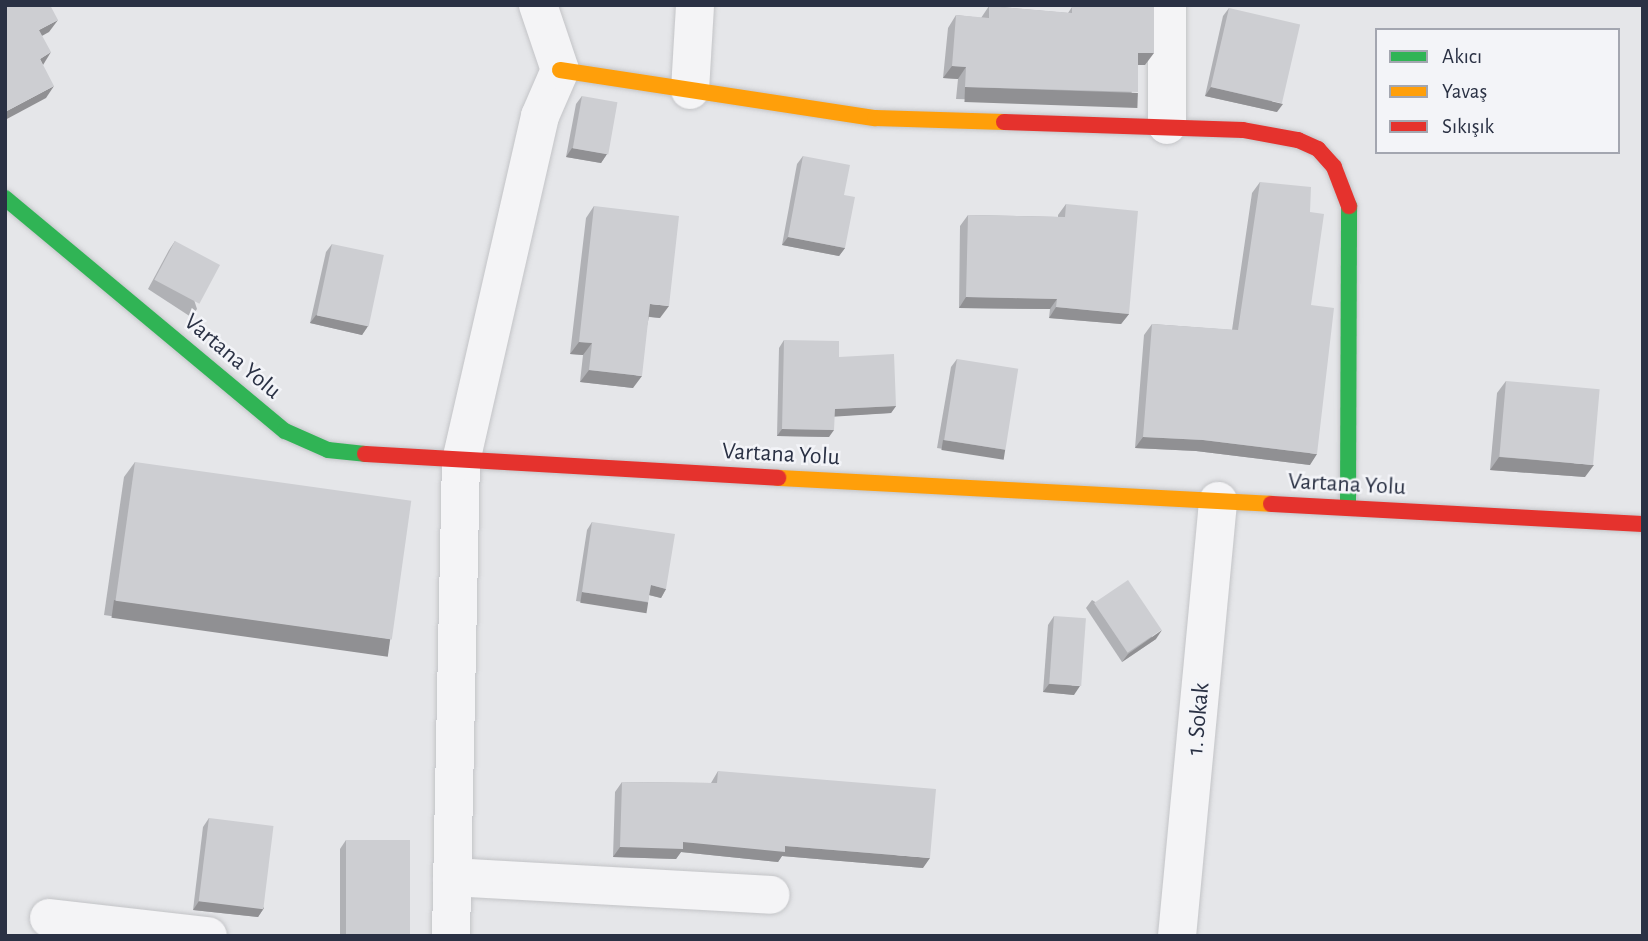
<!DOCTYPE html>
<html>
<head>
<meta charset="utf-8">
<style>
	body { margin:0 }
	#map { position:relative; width:1648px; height:941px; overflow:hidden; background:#e5e6e9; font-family:"Alegreya Sans",sans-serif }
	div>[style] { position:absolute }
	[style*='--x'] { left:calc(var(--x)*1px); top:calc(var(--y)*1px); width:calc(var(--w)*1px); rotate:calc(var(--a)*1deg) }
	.roads { filter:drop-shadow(0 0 2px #c3c4c7) drop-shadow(0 0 2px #c3c4c7) }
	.street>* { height:38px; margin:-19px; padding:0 19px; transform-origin:19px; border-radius:19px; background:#f4f4f6 }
	.fast>* { height:16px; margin:-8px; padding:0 8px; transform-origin:8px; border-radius:8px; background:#30b455 }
	.slow>* { height:16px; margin:-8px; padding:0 8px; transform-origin:8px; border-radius:8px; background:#ff9f0a }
	.jam>* { height:16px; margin:-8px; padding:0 8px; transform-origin:8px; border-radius:8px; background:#e5322d }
	.wall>* { inset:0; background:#b0b1b5 }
	.shaded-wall>* { inset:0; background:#909093; transform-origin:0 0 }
	.building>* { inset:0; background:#cdced2; transform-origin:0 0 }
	span { translate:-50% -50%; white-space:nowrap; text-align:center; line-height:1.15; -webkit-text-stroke:5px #f3f4f8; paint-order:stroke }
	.street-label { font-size:24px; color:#2a3144 }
	.frame { position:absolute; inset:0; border:7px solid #2a3144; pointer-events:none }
	.legend { position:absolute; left:1375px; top:28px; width:245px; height:126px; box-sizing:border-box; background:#f3f4f8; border:2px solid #a3a6b0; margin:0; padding:9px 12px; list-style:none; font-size:21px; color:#2a3144 }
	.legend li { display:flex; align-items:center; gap:14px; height:35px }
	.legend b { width:35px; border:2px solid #a3a6b0 }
</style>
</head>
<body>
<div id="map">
	<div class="roads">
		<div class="street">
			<i style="--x:1167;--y:5;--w:120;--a:90"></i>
			<i style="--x:690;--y:90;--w:85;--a:-86.6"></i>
			<i style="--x:452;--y:877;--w:319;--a:3.2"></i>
			<i style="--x:49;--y:918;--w:160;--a:6.5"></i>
			<i style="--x:451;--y:936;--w:475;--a:-88.8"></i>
			<i style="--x:461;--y:461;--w:354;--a:-77.1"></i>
			<i style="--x:540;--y:116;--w:50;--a:-66.5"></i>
			<i style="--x:560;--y:70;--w:69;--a:-108.7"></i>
			<i style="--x:1177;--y:936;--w:437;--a:-84.6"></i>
		</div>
		<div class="fast">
			<i style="--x:5;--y:198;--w:364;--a:39.8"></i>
			<i style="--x:285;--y:431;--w:47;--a:23.8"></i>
			<i style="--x:328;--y:450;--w:37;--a:6"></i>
			<i style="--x:1348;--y:508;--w:302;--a:-89.8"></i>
		</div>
		<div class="slow">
			<i style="--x:560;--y:70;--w:319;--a:8.7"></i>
			<i style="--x:875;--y:118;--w:129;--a:1.8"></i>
			<i style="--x:778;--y:478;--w:494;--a:3"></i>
		</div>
		<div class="jam">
			<i style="--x:1004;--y:122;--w:239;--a:1.9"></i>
			<i style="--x:1243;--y:130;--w:56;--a:10.3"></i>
			<i style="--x:1298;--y:140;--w:22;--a:24"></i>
			<i style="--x:1318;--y:149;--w:24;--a:48"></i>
			<i style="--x:1334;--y:167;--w:42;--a:69"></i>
			<i style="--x:365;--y:454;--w:414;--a:3.3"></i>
			<i style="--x:1271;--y:504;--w:373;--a:3.1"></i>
		</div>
	</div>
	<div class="wall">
		<i style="clip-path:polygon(989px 6px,1068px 13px,1072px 7px,1145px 65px,1138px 65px,1129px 104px,956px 99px,958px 79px,943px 78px,948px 28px,956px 15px,981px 18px)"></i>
		<i style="clip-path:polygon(1229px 8px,1277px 112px,1205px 96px,1223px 16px)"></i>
		<i style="clip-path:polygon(582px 96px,607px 154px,601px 163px,566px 157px,576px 104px)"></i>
		<i style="clip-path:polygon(803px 156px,844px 195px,845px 248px,839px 256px,782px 245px,797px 164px)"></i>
		<i style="clip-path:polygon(1260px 182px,1310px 212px,1311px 305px,1310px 465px,1196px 451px,1135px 448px,1144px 335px,1152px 324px,1232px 330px,1252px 193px)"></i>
		<i style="clip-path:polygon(1066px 204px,1129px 314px,1121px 324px,1049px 318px,1050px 309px,959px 308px,960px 226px,968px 215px,1058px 217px,1058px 215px)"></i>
		<i style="clip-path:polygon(594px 206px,660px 318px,649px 317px,633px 388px,580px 382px,583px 355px,570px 354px,586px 218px)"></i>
		<i style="clip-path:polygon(175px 241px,197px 309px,191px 317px,148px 289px,169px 250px)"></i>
		<i style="clip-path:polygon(332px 244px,368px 326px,362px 335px,310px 323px,326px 252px)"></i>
		<i style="clip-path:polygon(784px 340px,839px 357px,896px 406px,891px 413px,834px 416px,829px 437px,777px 436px,779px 348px)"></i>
		<i style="clip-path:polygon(957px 359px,1005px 450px,999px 458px,937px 448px,951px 367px)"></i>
		<i style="clip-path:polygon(1506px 381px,1585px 477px,1490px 470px,1497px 393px)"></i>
		<i style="clip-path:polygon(135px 462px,380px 655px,104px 615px,124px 477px)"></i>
		<i style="clip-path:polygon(592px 522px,666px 589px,661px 598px,649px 595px,648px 602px,642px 611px,576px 601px,587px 530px)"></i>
		<i style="clip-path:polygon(1092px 600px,1156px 639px,1122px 662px,1086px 608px)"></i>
		<i style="clip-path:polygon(1054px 616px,1074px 695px,1043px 692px,1048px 625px)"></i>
		<i style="clip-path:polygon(718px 771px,923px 868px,782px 856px,778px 862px,681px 852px,676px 859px,613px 857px,615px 792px,622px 782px,711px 783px)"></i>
		<i style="clip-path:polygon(209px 818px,264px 908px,258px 917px,193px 910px,203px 827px)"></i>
		<i style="clip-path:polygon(346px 840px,409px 936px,340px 936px,340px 849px)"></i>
	</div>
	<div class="shaded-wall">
		<i style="clip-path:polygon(58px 20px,49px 32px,31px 42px,39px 30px)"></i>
		<i style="clip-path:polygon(51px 52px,43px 65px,40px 59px)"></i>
		<i style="clip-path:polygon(1138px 53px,1154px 53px,1145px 65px,1130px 65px)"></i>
		<i style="clip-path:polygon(952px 66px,966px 67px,958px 79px,943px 78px)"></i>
		<i style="clip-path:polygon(54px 86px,46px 98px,5px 120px,5px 112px)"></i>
		<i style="left:965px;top:87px;width:173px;height:15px;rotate:2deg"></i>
		<i style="clip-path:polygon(1211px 87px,1283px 104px,1277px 112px,1205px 96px)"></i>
		<i style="clip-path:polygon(572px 148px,607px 154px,601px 163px,566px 157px)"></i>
		<i style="clip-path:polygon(788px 237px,845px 248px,839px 256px,782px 245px)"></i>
		<i style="clip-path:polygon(966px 297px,1057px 299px,1050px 309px,959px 308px)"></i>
		<i style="clip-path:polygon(650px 304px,669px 306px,660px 318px,642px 316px)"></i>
		<i style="clip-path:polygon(1056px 307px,1129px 314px,1121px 324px,1049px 318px)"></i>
		<i style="clip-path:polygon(316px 315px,368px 326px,362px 335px,310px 323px)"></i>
		<i style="clip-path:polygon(579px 342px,592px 343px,583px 355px,570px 354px)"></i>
		<i style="clip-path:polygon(589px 370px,642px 376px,633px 388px,580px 382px)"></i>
		<i style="clip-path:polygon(896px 406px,891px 413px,829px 417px,835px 409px)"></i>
		<i style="clip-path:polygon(782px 429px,834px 430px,829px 437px,777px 436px)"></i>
		<i style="clip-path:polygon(1143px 437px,1203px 440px,1317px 454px,1310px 465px,1196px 451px,1135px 448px)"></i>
		<i style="left:943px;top:440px;width:63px;height:10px;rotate:9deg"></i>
		<i style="clip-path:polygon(1499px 457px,1594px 465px,1585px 477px,1490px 470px)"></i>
		<i style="clip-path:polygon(651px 585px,666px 589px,661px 598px,645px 594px)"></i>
		<i style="left:582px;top:592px;width:67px;height:11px;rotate:9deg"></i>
		<i style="left:114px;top:600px;width:279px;height:18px;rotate:8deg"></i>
		<i style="clip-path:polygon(1162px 630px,1156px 639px,1122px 662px,1128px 654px)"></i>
		<i style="clip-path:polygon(1049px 684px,1080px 686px,1074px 695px,1043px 692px)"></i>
		<i style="clip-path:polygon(683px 842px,785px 846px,930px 858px,923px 868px,782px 856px,778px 862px,681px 852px,676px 859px,613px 857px,620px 847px)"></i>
		<i style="clip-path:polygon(199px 901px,264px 908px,258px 917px,193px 910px)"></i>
		<i style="left:346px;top:934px;width:64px;height:2px"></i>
	</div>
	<div class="building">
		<i style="clip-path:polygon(7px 5px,50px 5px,58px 20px,39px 30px,51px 52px,40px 59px,54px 86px,5px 112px,5px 6px)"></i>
		<i style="clip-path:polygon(989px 6px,1072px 13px,1072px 7px,1154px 7px,1154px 53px,1138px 53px,1138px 92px,965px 87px,966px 67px,952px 66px,956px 15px,989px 18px)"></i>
		<i style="left:1229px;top:8px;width:73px;height:81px;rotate:13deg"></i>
		<i style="left:582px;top:96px;width:36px;height:53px;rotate:10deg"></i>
		<i style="clip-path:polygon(803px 156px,850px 165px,844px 195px,855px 197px,845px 248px,788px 237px)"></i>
		<i style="clip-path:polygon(1260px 182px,1311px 187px,1310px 212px,1324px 214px,1311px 305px,1334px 308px,1317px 454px,1203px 440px,1143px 437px,1152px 324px,1238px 330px)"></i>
		<i style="clip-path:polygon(1066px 204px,1138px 211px,1129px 314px,1056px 307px,1057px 299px,966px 297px,968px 215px,1065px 217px)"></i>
		<i style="clip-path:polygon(594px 206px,679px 216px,669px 306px,650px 304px,642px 376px,589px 370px,592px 343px,579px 342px)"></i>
		<i style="left:175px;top:241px;width:51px;height:44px;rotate:28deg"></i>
		<i style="left:332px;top:244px;width:53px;height:73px;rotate:12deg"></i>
		<i style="clip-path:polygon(784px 340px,839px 341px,839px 357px,894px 354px,896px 406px,835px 409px,834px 430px,782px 429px)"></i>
		<i style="left:957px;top:359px;width:62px;height:82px;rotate:9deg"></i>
		<i style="left:1506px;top:381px;width:94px;height:76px;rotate:5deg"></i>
		<i style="left:135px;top:462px;width:279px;height:140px;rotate:8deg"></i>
		<i style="clip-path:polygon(592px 522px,675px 534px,666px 589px,651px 585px,648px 602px,582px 592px)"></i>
		<i style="left:1128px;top:580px;width:60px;height:41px;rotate:56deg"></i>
		<i style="left:1054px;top:616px;width:32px;height:68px;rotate:4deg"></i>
		<i style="clip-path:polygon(718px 771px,936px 789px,930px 858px,785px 846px,785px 852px,683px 842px,683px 849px,620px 847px,622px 782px,717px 783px)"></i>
		<i style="left:209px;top:818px;width:65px;height:84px;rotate:7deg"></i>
		<i style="left:346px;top:840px;width:64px;height:94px"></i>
	</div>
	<div class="street-label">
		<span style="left:232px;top:357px;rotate:40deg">Vartana Yolu</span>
		<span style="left:781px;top:455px;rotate:3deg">Vartana Yolu</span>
		<span style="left:1347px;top:485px;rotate:3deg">Vartana Yolu</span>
		<span style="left:1199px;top:719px;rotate:-85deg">1. Sokak</span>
	</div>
	<div class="frame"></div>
	<ul class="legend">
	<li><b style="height:9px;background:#30b455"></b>Akıcı</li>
	<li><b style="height:9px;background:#ff9f0a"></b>Yavaş</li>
	<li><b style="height:9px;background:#e5322d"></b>Sıkışık</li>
	</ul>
</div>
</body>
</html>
